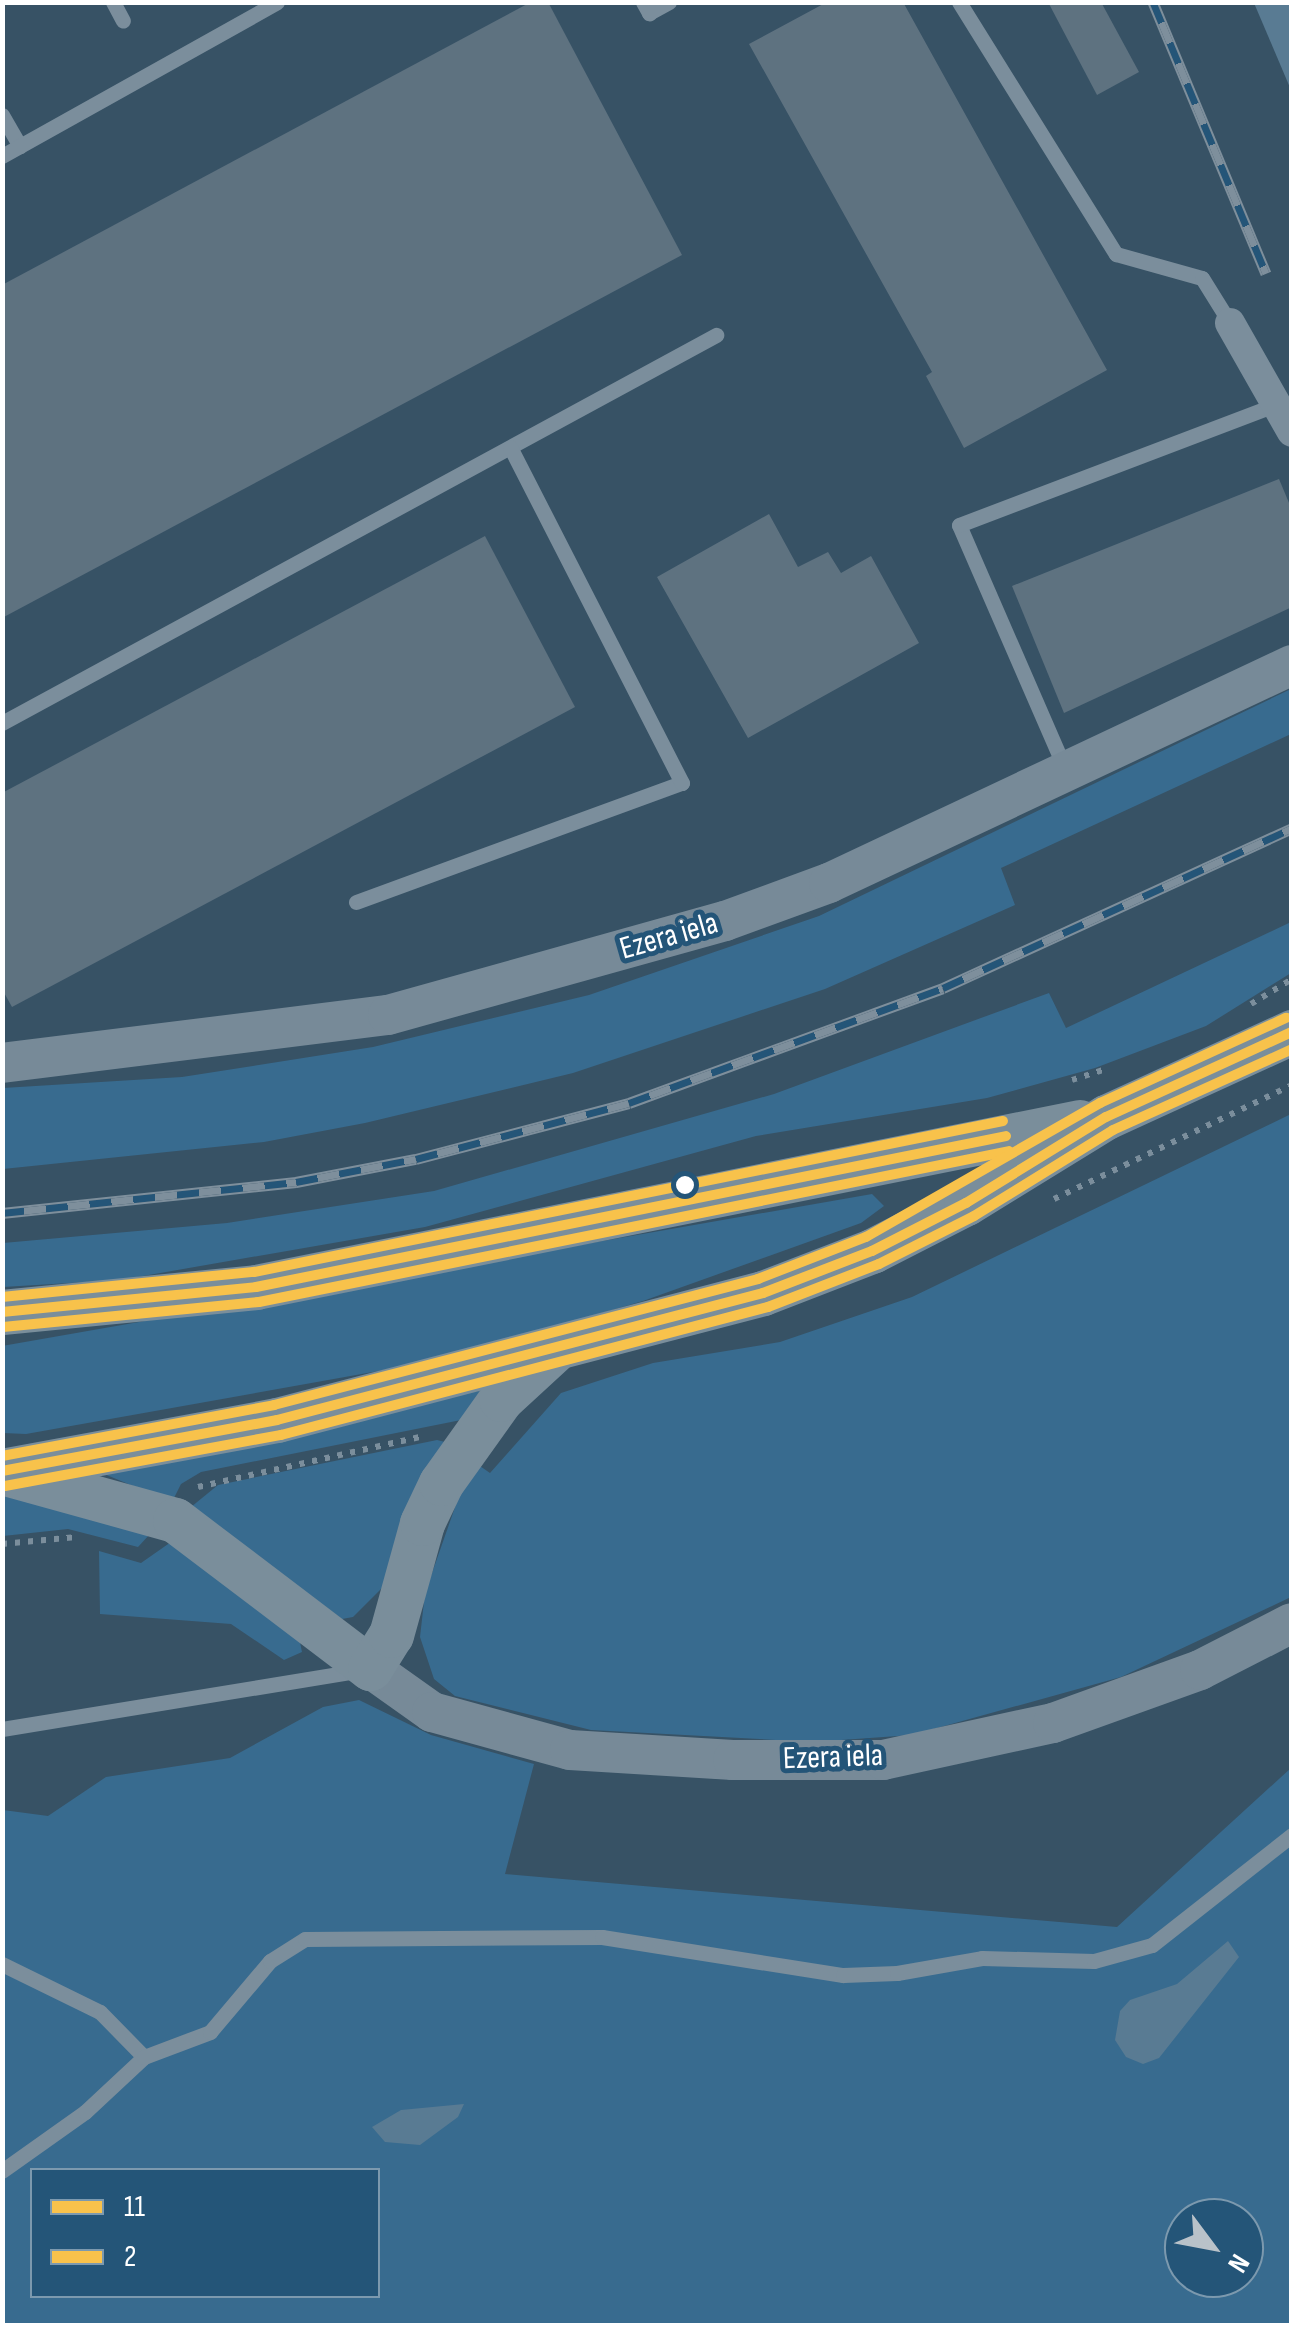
<!DOCTYPE html>
<html>
<head>
<meta charset="utf-8">
<style>
	body { margin:0 }
	#map { position:relative; width:1294px; height:2328px; overflow:hidden; background:#375265; font-family:"Sofia Sans Condensed",sans-serif }
	div>[style] { position:absolute }
	[style*='--x'] { left:calc(var(--x)*1px); top:calc(var(--y)*1px); width:calc(var(--w)*1px); rotate:calc(var(--a)*1deg) }
	.green>* { inset:0; background:#386b8f }
	.water>* { inset:0; background:#597b93 }
	.building>* { inset:0; background:#5e7280 }
	.path>* { height:6px; margin-top:-3px; transform-origin:0; background:repeating-linear-gradient(90deg,#7b8e9c 0 5px,transparent 0 13px) }
	.lane>* { height:15px; margin:-7.5px; padding:0 7.5px; transform-origin:7.5px; border-radius:7.5px; background:#7b8e9c }
	.street>* { height:30px; margin:-15px; padding:0 15px; transform-origin:15px; border-radius:15px; background:#7b8e9c }
	.secondary>* { height:40px; margin:-20px; padding:0 20px; transform-origin:20px; border-radius:20px; background:#778a98 }
	.primary>* { height:45px; margin:-22.5px; padding:0 22.5px; transform-origin:22.5px; border-radius:22.5px; background:#7a8e9b }
	.rail>* { height:11px; margin-top:-5.5px; transform-origin:0; background:repeating-linear-gradient(90deg,#245578 0 22px,#7e8f9c 0 44px); box-sizing:border-box; border-block:2px solid #7e8f9c }
	.bus-1>* { height:10px; margin:-5px; padding:0 5px; transform-origin:5px; border-radius:5px; background:#f8c24b }
	.bus-2>* { height:10px; margin:-5px; padding:0 5px; transform-origin:5px; border-radius:5px; background:#f8c24b }
	.bus-3>* { height:10px; margin:-5px; padding:0 5px; transform-origin:5px; border-radius:5px; background:#f8c24b }
	.dots>* { width:28px; height:28px; translate:-50% -50%; box-sizing:border-box; border:5px solid #245578; border-radius:50% }
	span { translate:-50% -50%; white-space:nowrap; text-align:center; line-height:1.15; -webkit-text-stroke:10px #245578; paint-order:stroke }
	.street-label { font-size:32px; color:#fff }
	.frame { position:absolute; inset:0; border:5px solid #fff; pointer-events:none }
	.legend { position:absolute; left:30px; top:2168px; width:350px; height:130px; box-sizing:border-box; background:#245578; border:2px solid #7c99ae; margin:0; padding:12px 18px; list-style:none; font-size:30px; color:#fff }
	.legend li { display:flex; align-items:center; gap:20px; height:50px }
	.legend b { width:50px; border:2px solid #7c99ae }
	.north { position:absolute; left:1164px; top:2198px; width:100px; height:100px; box-sizing:border-box; background:#245578; border:2px solid #7c99ae; border-radius:50%; rotate:122deg; font-size:28px; font-weight:700; line-height:40px; text-align:center; color:#fff }
	.north::after { content:''; display:block; margin:auto; width:35px; height:45px; background:#b9c2c9; clip-path:polygon(50% 0,100% 100%,50% 72%,0 100%) }
</style>
</head>
<body>
<div id="map">
	<div class="green">
		<i style="clip-path:polygon(1291px 689px,1291px 734px,1001px 868px,1015px 905px,825px 989px,573px 1073px,365px 1123px,264px 1142px,3px 1169px,3px 1088px,182px 1077px,373px 1047px,589px 995px,819px 916px)"></i>
		<i style="clip-path:polygon(1291px 922px,1291px 973px,1206px 1026px,1095px 1068px,987px 1098px,756px 1136px,425px 1227px,120px 1280px,3px 1287px,3px 1243px,227px 1223px,434px 1191px,774px 1094px,1049px 993px,1066px 1028px)"></i>
		<i style="clip-path:polygon(1291px 1114px,1291px 1597px,1121px 1677px,912px 1735px,813px 1742px,591px 1730px,455px 1696px,434px 1679px,420px 1637px,425px 1593px,460px 1493px,477px 1464px,490px 1473px,561px 1393px,653px 1363px,780px 1342px,912px 1297px)"></i>
		<i style="clip-path:polygon(872px 1194px,884px 1206px,861px 1223px,643px 1301px,440px 1360px,26px 1434px,3px 1433px,2px 1346px)"></i>
		<i style="clip-path:polygon(488px 1389px,461px 1420px,201px 1472px,181px 1484px,172px 1502px,92px 1469px)"></i>
		<i style="clip-path:polygon(437px 1440px,445px 1442px,383px 1587px,353px 1617px,342px 1619px,191px 1507px,218px 1485px)"></i>
		<i style="clip-path:polygon(3px 1496px,12px 1496px,150px 1534px,138px 1547px,68px 1529px,3px 1536px)"></i>
		<i style="clip-path:polygon(171px 1542px,300px 1642px,302px 1652px,284px 1660px,231px 1624px,100px 1614px,99px 1551px,141px 1563px)"></i>
		<i style="clip-path:polygon(evenodd,359px 1700px,431px 1735px,534px 1764px,505px 1874px,1117px 1927px,1291px 1768px,1291px 2325px,3px 2326px,3px 1810px,48px 1816px,106px 1777px,230px 1758px,323px 1707px,359px 1700px,32px 2170px,378px 2170px,378px 2296px,32px 2296px,32px 2170px,359px 1700px,1184px 2218px,1244px 2218px,1244px 2278px,1184px 2278px,1184px 2218px)"></i>
	</div>
	<div class="water">
		<i style="clip-path:polygon(1254px 3px,1291px 3px,1291px 90px)"></i>
		<i style="clip-path:polygon(1228px 1941px,1239px 1957px,1159px 2058px,1143px 2064px,1126px 2057px,1115px 2040px,1120px 2011px,1130px 2000px,1177px 1984px)"></i>
		<i style="clip-path:polygon(464px 2104px,458px 2117px,420px 2145px,385px 2142px,372px 2127px,401px 2110px)"></i>
	</div>
	<div class="building">
		<i style="clip-path:polygon(531px 2px,548px 2px,682px 255px,2px 618px,2px 285px)"></i>
		<i style="clip-path:polygon(827px 2px,903px 2px,1107px 370px,964px 448px,926px 376px,932px 372px,749px 44px)"></i>
		<i style="clip-path:polygon(1048px 2px,1101px 2px,1139px 72px,1097px 95px)"></i>
		<i style="clip-path:polygon(1279px 479px,1292px 510px,1292px 607px,1064px 713px,1012px 586px)"></i>
		<i style="clip-path:polygon(769px 514px,798px 567px,828px 552px,841px 573px,871px 556px,919px 643px,748px 738px,657px 577px)"></i>
		<i style="clip-path:polygon(485px 536px,575px 707px,12px 1007px,2px 989px,2px 793px)"></i>
	</div>
	<div class="path">
		<i style="--x:1251;--y:1004;--w:48;--a:-31.4"></i>
		<i style="--x:1072;--y:1080;--w:33;--a:-18"></i>
		<i style="--x:1054;--y:1199;--w:264;--a:-25.6"></i>
		<i style="--x:198;--y:1487;--w:233;--a:-12.7"></i>
		<i style="--x:2;--y:1544;--w:75;--a:-5.3"></i>
	</div>
	<div class="lane">
		<i style="--x:113;--y:2;--w:21;--a:62"></i>
		<i style="--x:643;--y:2;--w:13;--a:61"></i>
		<i style="--x:649;--y:13;--w:23;--a:-29"></i>
		<i style="--x:959;--y:2;--w:297;--a:58.1"></i>
		<i style="--x:1116;--y:254;--w:89;--a:15.6"></i>
		<i style="--x:1202;--y:278;--w:53;--a:58.1"></i>
		<i style="--x:2;--y:115;--w:36;--a:60"></i>
		<i style="--x:2;--y:156;--w:315;--a:-29.2"></i>
		<i style="--x:2;--y:723;--w:813;--a:-28.52"></i>
		<i style="--x:1066;--y:771;--w:268;--a:-113.5"></i>
		<i style="--x:959;--y:525;--w:338;--a:-20.8"></i>
		<i style="--x:356;--y:902;--w:347;--a:-20.1"></i>
		<i style="--x:682;--y:783;--w:377;--a:-117.1"></i>
		<i style="--x:2;--y:1729;--w:366;--a:-9.3"></i>
		<i style="--x:2;--y:1964;--w:109;--a:26.1"></i>
		<i style="--x:100;--y:2012;--w:63;--a:45.6"></i>
		<i style="--x:2;--y:2171;--w:102;--a:-35.4"></i>
		<i style="--x:85;--y:2112;--w:81;--a:-43"></i>
		<i style="--x:144;--y:2057;--w:71;--a:-20.7"></i>
		<i style="--x:210;--y:2032;--w:93;--a:-49.8"></i>
		<i style="--x:270;--y:1961;--w:41;--a:-32.2"></i>
		<i style="--x:305;--y:1939;--w:297;--a:-0.4"></i>
		<i style="--x:602;--y:1937;--w:244;--a:9"></i>
		<i style="--x:843;--y:1975;--w:54;--a:-2.1"></i>
		<i style="--x:897;--y:1973;--w:86;--a:-10"></i>
		<i style="--x:982;--y:1958;--w:112;--a:1.5"></i>
		<i style="--x:1094;--y:1961;--w:60;--a:-15.4"></i>
		<i style="--x:1152;--y:1945;--w:178;--a:-38.2"></i>
	</div>
	<div class="street">
		<i style="--x:1230;--y:323;--w:125;--a:60.4"></i>
	</div>
	<div class="secondary">
		<i style="--x:2;--y:1063;--w:389;--a:-7.1"></i>
		<i style="--x:388;--y:1015;--w:350;--a:-15.6"></i>
		<i style="--x:725;--y:921;--w:111;--a:-20.1"></i>
		<i style="--x:829;--y:883;--w:512;--a:-25.21"></i>
		<i style="--x:370;--y:1668;--w:76;--a:35.4"></i>
		<i style="--x:432;--y:1712;--w:143;--a:15.4"></i>
		<i style="--x:570;--y:1750;--w:163;--a:3.5"></i>
		<i style="--x:733;--y:1760;--w:150;--a:0"></i>
		<i style="--x:883;--y:1760;--w:174;--a:-12.3"></i>
		<i style="--x:1053;--y:1723;--w:156;--a:-19.8"></i>
		<i style="--x:1200;--y:1670;--w:103;--a:-27.1"></i>
	</div>
	<div class="primary">
		<i style="--x:2;--y:1312;--w:255;--a:-5.6"></i>
		<i style="--x:256;--y:1287;--w:840;--a:-11.32"></i>
		<i style="--x:2;--y:1471;--w:280;--a:-10.5"></i>
		<i style="--x:277;--y:1420;--w:502;--a:-14.64"></i>
		<i style="--x:763;--y:1293;--w:117;--a:-21.1"></i>
		<i style="--x:872;--y:1251;--w:106;--a:-27.1"></i>
		<i style="--x:966;--y:1203;--w:164;--a:-31.6"></i>
		<i style="--x:1106;--y:1117;--w:205;--a:-24.6"></i>
		<i style="--x:9;--y:1474;--w:172;--a:15.5"></i>
		<i style="--x:175;--y:1520;--w:245;--a:37.2"></i>
		<i style="--x:370;--y:1668;--w:39;--a:-58"></i>
		<i style="--x:391;--y:1635;--w:116;--a:-74.5"></i>
		<i style="--x:422;--y:1523;--w:44;--a:-64.6"></i>
		<i style="--x:441;--y:1483;--w:103;--a:-54.5"></i>
		<i style="--x:501;--y:1399;--w:71;--a:-42.7"></i>
	</div>
	<div class="rail">
		<i style="--x:1153;--y:2;--w:294;--a:67.4"></i>
		<i style="--x:2;--y:1213;--w:296;--a:-6"></i>
		<i style="--x:296;--y:1182;--w:122;--a:-10.9"></i>
		<i style="--x:416;--y:1159;--w:220;--a:-14.7"></i>
		<i style="--x:629;--y:1103;--w:334;--a:-20.1"></i>
		<i style="--x:943;--y:988;--w:384;--a:-24.6"></i>
	</div>
	<div class="bus-1">
		<i style="--x:2;--y:1312;--w:255;--a:-5.6"></i>
		<i style="--x:256;--y:1287;--w:765;--a:-11.38"></i>
		<i style="--x:2;--y:1471;--w:280;--a:-10.5"></i>
		<i style="--x:277;--y:1420;--w:502;--a:-14.64"></i>
		<i style="--x:763;--y:1293;--w:117;--a:-21.1"></i>
		<i style="--x:872;--y:1251;--w:106;--a:-27.1"></i>
		<i style="--x:966;--y:1203;--w:164;--a:-31.6"></i>
		<i style="--x:1106;--y:1117;--w:205;--a:-24.6"></i>
	</div>
	<div class="bus-2">
		<i style="--x:3;--y:1327;--w:257;--a:-5.6"></i>
		<i style="--x:259;--y:1302;--w:765;--a:-11.38"></i>
		<i style="--x:5;--y:1486;--w:281;--a:-10.5"></i>
		<i style="--x:281;--y:1435;--w:504;--a:-14.73"></i>
		<i style="--x:768;--y:1307;--w:119;--a:-21.2"></i>
		<i style="--x:879;--y:1264;--w:106;--a:-26.8"></i>
		<i style="--x:974;--y:1216;--w:163;--a:-31.7"></i>
		<i style="--x:1113;--y:1130;--w:196;--a:-24.3"></i>
	</div>
	<div class="bus-3">
		<i style="--x:2;--y:1297;--w:253;--a:-5.7"></i>
		<i style="--x:254;--y:1272;--w:764;--a:-11.4"></i>
		<i style="--x:2;--y:1456;--w:277;--a:-10.6"></i>
		<i style="--x:274;--y:1405;--w:500;--a:-14.59"></i>
		<i style="--x:758;--y:1279;--w:116;--a:-21.3"></i>
		<i style="--x:866;--y:1237;--w:270;--a:-29.8"></i>
		<i style="--x:1100;--y:1103;--w:205;--a:-24.6"></i>
	</div>
	<div class="dots">
		<i style="left:685px;top:1185px;background:#fff"></i>
	</div>
	<div class="street-label">
		<span style="left:669px;top:937px;rotate:-16deg">Ezera iela</span>
		<span style="left:833px;top:1758px;rotate:-2deg">Ezera iela</span>
	</div>
	<div class="frame"></div>
	<ul class="legend">
	<li><b style="height:12px;background:#f8c24b"></b>11</li>
	<li><b style="height:12px;background:#f8c24b"></b>2</li>
	</ul>
	<div class="north">N</div>
</div>
</body>
</html>
